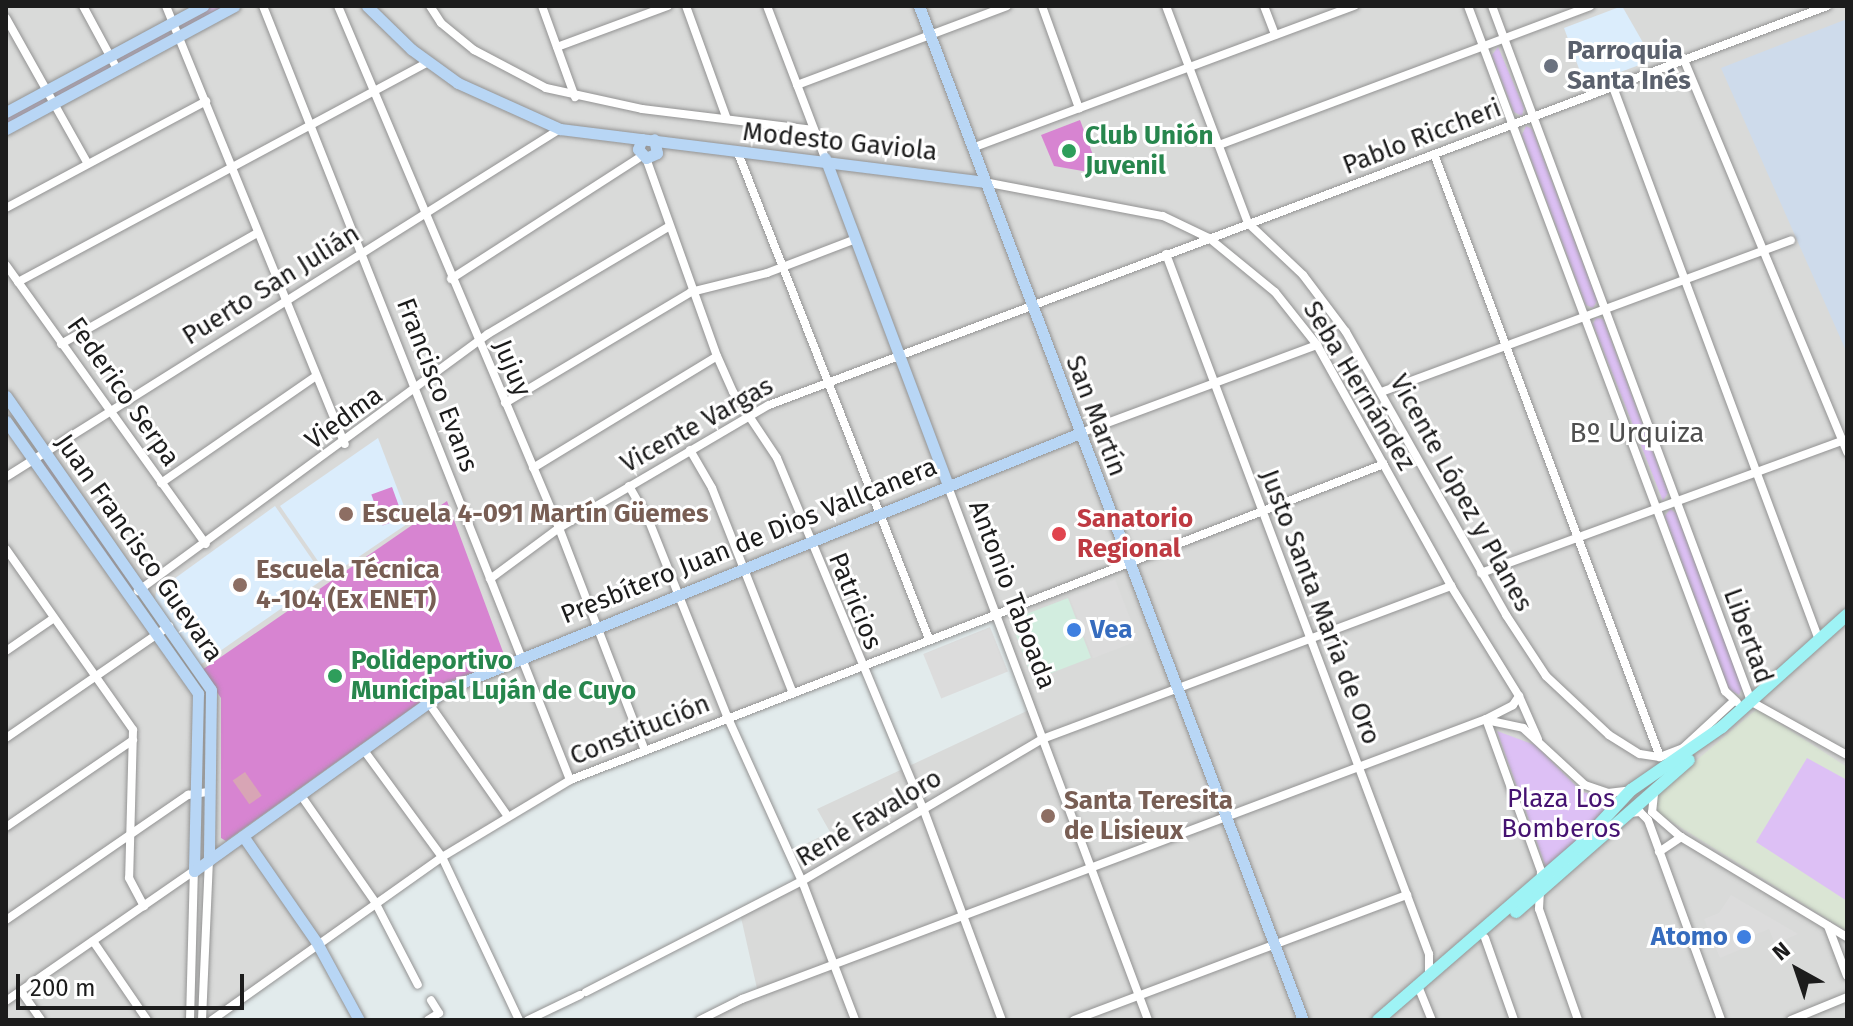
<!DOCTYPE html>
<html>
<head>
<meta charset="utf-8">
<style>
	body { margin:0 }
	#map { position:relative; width:1853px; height:1026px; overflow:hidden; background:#e2ebec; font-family:"Fira Sans",sans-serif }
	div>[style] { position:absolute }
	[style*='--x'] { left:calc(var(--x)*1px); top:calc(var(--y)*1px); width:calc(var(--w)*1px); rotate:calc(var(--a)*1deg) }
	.residential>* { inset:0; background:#d9dad9 }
	.commercial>* { inset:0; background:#d2eddf; transform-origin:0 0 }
	.industrial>* { inset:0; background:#dae5d4 }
	.education>* { inset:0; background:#dbedfc }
	.farmland>* { inset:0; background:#cedbeb }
	.park>* { inset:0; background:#ddc0f5; transform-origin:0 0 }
	.pitch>* { inset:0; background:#d784d1; transform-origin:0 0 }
	.parking>* { inset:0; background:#dcdcdc; transform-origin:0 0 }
	.water>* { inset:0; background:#d8a5b5; transform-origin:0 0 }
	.roads { filter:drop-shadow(0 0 2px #939393) drop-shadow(0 0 2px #939393) }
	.street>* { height:8px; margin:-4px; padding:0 4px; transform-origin:4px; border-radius:4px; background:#fff }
	.secondary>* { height:11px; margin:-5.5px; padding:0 5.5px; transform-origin:5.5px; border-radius:5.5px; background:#b8d6f5 }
	.primary>* { height:12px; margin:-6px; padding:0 6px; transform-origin:6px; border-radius:6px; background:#9ef3f5 }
	.dots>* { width:22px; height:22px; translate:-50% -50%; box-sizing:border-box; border:4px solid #fff; border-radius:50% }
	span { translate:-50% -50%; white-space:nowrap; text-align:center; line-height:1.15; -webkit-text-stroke:6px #fff; paint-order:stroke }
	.worship-label { font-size:26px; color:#5b616d; font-weight:700 }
	.left { translate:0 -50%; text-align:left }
	.leisure-label { font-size:26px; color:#27864d; font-weight:700 }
	.street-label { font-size:26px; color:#1c1c1c }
	.education-label { font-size:26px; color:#785e54; font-weight:700 }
	.health-label { font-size:26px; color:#be3a42; font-weight:700 }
	.shop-label { font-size:26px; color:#366cbe; font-weight:700 }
	.right { translate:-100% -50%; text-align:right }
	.park-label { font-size:26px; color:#451271 }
	.neighbourhood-label { font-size:28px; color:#4f4f4f }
	.frame { position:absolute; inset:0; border:8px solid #1c1c1c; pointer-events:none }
	.north { position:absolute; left:1757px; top:930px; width:80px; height:80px; -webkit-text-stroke:6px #fff; paint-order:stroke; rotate:320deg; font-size:22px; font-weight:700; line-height:32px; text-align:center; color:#1c1c1c }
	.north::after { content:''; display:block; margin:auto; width:28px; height:36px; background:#1c1c1c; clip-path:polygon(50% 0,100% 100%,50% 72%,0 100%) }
	.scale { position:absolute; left:16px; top:974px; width:228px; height:36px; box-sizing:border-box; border:4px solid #1c1c1c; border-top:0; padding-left:10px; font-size:24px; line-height:28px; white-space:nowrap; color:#1c1c1c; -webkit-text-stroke:6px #fff; paint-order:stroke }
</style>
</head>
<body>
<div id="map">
	<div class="residential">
		<i style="clip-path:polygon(6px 6px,1847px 6px,1847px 1020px,707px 1020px,758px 993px,740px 913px,802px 881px,789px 852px,830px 832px,817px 809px,1031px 709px,996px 613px,644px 748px,506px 814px,212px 1020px,6px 1020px)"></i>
	</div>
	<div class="commercial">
		<i style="left:1068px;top:598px;width:64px;height:62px;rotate:69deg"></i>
	</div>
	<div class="industrial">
		<i style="clip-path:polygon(1757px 709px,1847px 767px,1847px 931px,1656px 812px,1658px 793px)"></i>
	</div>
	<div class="education">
		<i style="clip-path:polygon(1622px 6px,1653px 60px,1585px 85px,1564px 28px)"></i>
		<i style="clip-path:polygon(378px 438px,410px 522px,329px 577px,280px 506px)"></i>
		<i style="clip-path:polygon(275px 506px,325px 578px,200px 665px,155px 599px,156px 592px)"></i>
	</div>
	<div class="farmland">
		<i style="clip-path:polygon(1847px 19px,1847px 353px,1721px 68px)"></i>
	</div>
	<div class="park">
		<i style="clip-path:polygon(203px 6px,234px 6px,6px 129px,6px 112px)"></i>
		<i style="clip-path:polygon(1498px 47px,1524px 108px,1522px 116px,1514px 112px,1492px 55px)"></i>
		<i style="clip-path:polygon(1526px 126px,1532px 129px,1597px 301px,1593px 308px,1586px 305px,1522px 135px)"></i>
		<i style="clip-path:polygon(1596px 318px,1603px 319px,1668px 493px,1663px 501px,1593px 324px)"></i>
		<i style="left:44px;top:454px;width:165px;height:7px;rotate:55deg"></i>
		<i style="clip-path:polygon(1670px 509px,1676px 513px,1742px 687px,1739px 695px,1729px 689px,1665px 516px)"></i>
		<i style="clip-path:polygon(1497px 731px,1535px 745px,1582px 792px,1617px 799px,1547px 870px)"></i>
		<i style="clip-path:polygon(1807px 758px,1847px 780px,1847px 901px,1756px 842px)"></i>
	</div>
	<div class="pitch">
		<i style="clip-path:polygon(1080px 120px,1100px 174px,1054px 166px,1041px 135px)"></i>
		<i style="left:392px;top:487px;width:33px;height:22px;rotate:70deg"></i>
		<i style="clip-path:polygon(447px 501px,506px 660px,448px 682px,226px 841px,221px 838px,221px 698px,202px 670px)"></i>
	</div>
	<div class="parking">
		<i style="left:1115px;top:579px;width:66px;height:49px;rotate:69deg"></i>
		<i style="left:990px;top:627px;width:48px;height:72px;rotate:68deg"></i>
		<i style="clip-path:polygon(1731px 895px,1798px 934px,1775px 944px,1769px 929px,1742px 940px,1744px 948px,1720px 958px,1704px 919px,1719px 913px)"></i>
	</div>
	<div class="water">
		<i style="left:245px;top:772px;width:29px;height:15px;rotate:55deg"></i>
	</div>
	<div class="roads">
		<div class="street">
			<i style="--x:83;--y:6;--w:72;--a:61.6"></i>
			<i style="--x:166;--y:6;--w:473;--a:67.8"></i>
			<i style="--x:263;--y:6;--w:833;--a:68.36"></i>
			<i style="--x:338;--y:6;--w:567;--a:67.05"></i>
			<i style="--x:559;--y:528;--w:236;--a:68.9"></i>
			<i style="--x:430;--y:6;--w:20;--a:57"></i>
			<i style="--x:441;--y:23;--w:43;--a:39.3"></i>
			<i style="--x:474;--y:50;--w:81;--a:27.8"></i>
			<i style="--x:546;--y:88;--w:98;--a:12.3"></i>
			<i style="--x:642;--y:109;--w:173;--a:7"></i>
			<i style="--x:542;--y:6;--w:97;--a:70.1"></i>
			<i style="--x:686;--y:6;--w:120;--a:70.1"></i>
			<i style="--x:767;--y:6;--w:163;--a:69.1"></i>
			<i style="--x:1042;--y:6;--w:109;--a:70.1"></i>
			<i style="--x:1166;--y:6;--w:232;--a:69.3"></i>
			<i style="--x:1248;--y:223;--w:76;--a:43.4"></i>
			<i style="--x:1303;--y:275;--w:71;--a:53"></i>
			<i style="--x:1346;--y:332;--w:325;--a:60.5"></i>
			<i style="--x:1506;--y:615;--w:73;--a:56.7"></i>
			<i style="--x:1546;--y:676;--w:86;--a:43.1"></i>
			<i style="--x:1609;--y:735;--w:36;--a:32"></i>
			<i style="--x:1640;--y:754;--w:20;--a:9"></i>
			<i style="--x:1660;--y:757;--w:25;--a:-21"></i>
			<i style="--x:1683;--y:748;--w:69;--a:-42.7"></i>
			<i style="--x:1264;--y:6;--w:31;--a:69"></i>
			<i style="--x:1468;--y:6;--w:732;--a:69.43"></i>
			<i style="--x:1725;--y:691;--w:16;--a:43"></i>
			<i style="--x:1492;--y:6;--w:742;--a:69.56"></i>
			<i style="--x:6;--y:18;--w:167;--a:60.7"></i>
			<i style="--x:557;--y:47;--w:118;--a:-20.3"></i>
			<i style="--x:1684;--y:60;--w:425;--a:67.4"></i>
			<i style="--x:797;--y:85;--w:224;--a:-20.6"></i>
			<i style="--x:1613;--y:87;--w:590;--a:69.57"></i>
			<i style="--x:1219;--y:145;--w:396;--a:-20.5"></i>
			<i style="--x:972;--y:148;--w:408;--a:-20.4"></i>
			<i style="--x:738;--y:153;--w:522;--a:68.54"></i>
			<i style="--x:1434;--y:154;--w:644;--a:69.45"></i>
			<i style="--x:646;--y:158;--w:210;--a:70.3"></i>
			<i style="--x:717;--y:356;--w:39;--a:66"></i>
			<i style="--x:733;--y:392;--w:79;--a:56.3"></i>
			<i style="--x:777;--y:458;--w:379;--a:67.4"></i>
			<i style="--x:923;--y:808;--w:226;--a:69.6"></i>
			<i style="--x:984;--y:182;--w:182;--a:10.8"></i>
			<i style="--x:1163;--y:216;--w:51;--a:25.6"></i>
			<i style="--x:1209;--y:238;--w:85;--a:39.3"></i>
			<i style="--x:1275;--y:292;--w:68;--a:51.6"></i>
			<i style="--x:1317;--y:345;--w:276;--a:60.9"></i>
			<i style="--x:1451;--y:586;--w:129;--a:58.3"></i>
			<i style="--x:1519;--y:696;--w:47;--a:66.2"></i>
			<i style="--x:6;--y:208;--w:227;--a:-28.1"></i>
			<i style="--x:1166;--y:254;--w:748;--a:69.41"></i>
			<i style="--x:1429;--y:954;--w:22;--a:90"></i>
			<i style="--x:6;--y:265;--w:343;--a:54.4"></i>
			<i style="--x:451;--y:279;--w:227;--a:-32.8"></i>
			<i style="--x:18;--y:282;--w:464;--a:-28.2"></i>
			<i style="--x:61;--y:344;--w:225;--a:-29.5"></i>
			<i style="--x:1381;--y:392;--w:437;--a:-20.3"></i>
			<i style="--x:505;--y:403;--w:217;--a:-30.8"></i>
			<i style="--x:691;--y:292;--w:78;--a:-14"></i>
			<i style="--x:767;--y:273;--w:95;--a:-20.9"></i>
			<i style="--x:1080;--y:433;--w:253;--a:-20.4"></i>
			<i style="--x:690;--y:450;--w:44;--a:59.9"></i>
			<i style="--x:712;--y:488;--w:218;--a:68.5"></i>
			<i style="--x:533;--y:468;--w:215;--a:-31.3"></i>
			<i style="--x:6;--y:477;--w:654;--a:-32.14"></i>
			<i style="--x:161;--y:483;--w:188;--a:-34.6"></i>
			<i style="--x:947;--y:484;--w:572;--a:69.44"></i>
			<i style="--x:629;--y:486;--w:40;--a:60.3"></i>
			<i style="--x:649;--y:521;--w:210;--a:68.2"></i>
			<i style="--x:727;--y:716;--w:181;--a:65.6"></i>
			<i style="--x:802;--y:881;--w:149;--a:69.1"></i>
			<i style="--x:6;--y:549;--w:221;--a:54.9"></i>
			<i style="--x:133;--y:730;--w:148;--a:91.5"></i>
			<i style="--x:129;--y:878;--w:32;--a:62"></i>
			<i style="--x:1481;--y:573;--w:388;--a:-20.1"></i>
			<i style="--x:490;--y:579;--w:86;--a:-36.5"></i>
			<i style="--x:559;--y:528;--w:243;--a:-30.4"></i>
			<i style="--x:769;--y:405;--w:1131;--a:-20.66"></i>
			<i style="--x:138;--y:591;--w:434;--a:-36.3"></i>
			<i style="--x:488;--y:334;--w:209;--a:-30.7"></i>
			<i style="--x:6;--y:651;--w:58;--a:-34.5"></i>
			<i style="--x:1750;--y:701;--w:111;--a:29.1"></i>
			<i style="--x:428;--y:702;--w:136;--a:55.1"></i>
			<i style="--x:1486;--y:719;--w:162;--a:70.1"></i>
			<i style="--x:1541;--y:871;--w:38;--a:93"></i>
			<i style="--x:1539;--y:909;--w:118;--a:70.6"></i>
			<i style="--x:1486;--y:720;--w:38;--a:12"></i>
			<i style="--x:1523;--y:728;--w:84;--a:42.6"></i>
			<i style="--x:1585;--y:785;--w:24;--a:19"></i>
			<i style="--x:1608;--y:793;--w:23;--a:-7"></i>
			<i style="--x:6;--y:738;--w:198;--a:-34.5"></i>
			<i style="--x:363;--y:749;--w:134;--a:53.8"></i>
			<i style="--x:442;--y:857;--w:180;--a:64.7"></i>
			<i style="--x:300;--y:794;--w:131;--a:55.2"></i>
			<i style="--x:375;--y:902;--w:93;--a:62.6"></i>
			<i style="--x:1654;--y:794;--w:18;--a:96"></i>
			<i style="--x:1652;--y:812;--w:38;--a:41"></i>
			<i style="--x:1681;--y:837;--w:194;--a:31.1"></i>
			<i style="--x:1629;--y:813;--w:11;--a:-5"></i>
			<i style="--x:1640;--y:812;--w:11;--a:45"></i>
			<i style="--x:1648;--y:820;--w:213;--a:69.9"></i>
			<i style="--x:6;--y:827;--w:154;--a:-34.4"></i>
			<i style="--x:1659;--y:852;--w:27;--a:-34"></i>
			<i style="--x:6;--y:920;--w:221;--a:-34.5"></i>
			<i style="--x:188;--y:795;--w:20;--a:-9"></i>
			<i style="--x:1828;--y:926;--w:53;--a:69.2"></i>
			<i style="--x:1485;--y:938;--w:87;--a:70.5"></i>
			<i style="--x:93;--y:941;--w:96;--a:55.6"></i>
			<i style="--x:1418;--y:986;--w:37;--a:68"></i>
			<i style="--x:21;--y:991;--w:35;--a:55"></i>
			<i style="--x:586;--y:992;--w:243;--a:-27.2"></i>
			<i style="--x:802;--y:881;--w:279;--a:-30.6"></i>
			<i style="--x:1042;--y:739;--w:437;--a:-20.5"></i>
			<i style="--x:6;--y:1001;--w:229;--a:-34.7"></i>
			<i style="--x:190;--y:1020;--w:149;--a:-88.5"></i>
			<i style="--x:202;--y:1020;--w:160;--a:-87.5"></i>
			<i style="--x:212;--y:1020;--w:282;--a:-35.3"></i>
			<i style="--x:442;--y:857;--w:149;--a:-31"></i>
			<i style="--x:570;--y:780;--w:873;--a:-21.22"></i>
			<i style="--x:428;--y:1020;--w:13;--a:-32"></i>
			<i style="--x:439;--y:1013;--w:15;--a:-122"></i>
			<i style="--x:528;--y:1020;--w:58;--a:-25.7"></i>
			<i style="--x:700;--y:1020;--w:47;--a:-26.6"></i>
			<i style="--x:742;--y:999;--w:795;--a:-20.62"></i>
			<i style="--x:1486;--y:719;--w:30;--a:-27"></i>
			<i style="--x:1513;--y:705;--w:11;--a:-56"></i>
			<i style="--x:1074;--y:1020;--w:356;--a:-20.6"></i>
			<i style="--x:1791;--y:1020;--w:61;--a:-22.3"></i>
		</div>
		<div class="secondary">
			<i style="--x:367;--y:6;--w:62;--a:44.3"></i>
			<i style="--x:411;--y:49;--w:58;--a:35.9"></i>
			<i style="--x:458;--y:83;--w:112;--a:24.3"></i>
			<i style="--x:560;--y:129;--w:427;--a:7.1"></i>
			<i style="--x:919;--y:6;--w:1084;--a:69.26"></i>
			<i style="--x:6;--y:112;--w:224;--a:-28.3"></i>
			<i style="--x:6;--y:129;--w:259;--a:-28.3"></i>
			<i style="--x:642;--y:139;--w:11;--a:112"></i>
			<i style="--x:638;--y:149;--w:12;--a:48"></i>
			<i style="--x:646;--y:158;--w:12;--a:-24"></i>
			<i style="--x:657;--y:153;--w:14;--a:-102"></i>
			<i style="--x:825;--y:158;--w:347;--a:69.4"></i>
			<i style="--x:6;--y:396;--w:358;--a:55.1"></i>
			<i style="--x:211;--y:690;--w:170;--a:90.7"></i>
			<i style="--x:6;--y:421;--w:333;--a:54.8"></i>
			<i style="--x:198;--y:693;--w:178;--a:91.3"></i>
			<i style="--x:243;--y:836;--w:130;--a:55.3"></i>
			<i style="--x:317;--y:943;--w:88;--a:61.4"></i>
			<i style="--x:194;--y:871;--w:314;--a:-35.7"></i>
			<i style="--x:449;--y:688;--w:681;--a:-22"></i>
		</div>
		<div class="primary">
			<i style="--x:1516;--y:912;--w:230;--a:-41.3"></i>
			<i style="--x:1378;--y:1020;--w:264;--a:-40.9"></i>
			<i style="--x:1578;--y:847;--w:78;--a:-47.1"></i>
			<i style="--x:1631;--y:790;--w:111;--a:-34.7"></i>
			<i style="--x:1722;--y:727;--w:168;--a:-41.9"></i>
		</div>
	</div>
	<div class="dots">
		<i style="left:1551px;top:66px;background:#6b7280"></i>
		<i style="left:1069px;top:151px;background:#2e9e5b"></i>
		<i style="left:346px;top:514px;background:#8d6e63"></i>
		<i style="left:1059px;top:534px;background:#e0444e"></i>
		<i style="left:240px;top:585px;background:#8d6e63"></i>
		<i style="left:1074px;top:630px;background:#3f7fe0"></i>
		<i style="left:335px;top:676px;background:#2e9e5b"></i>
		<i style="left:1048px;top:816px;background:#8d6e63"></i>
		<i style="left:1744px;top:937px;background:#3f7fe0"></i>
	</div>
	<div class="worship-label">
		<span class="left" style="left:1567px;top:66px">Parroquia<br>Santa Inés</span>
	</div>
	<div class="leisure-label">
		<span class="left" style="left:1085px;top:151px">Club Unión<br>Juvenil</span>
		<span class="left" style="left:351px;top:676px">Polideportivo<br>Municipal Luján de Cuyo</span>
	</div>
	<div class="street-label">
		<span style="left:1422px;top:137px;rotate:-21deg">Pablo Riccheri</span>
		<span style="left:840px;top:142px;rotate:6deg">Modesto Gaviola</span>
		<span style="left:271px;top:285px;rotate:-32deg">Puerto San Julián</span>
		<span style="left:512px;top:368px;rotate:67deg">Jujuy</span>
		<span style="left:437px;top:385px;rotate:69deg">Francisco Evans</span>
		<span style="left:1359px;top:386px;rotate:59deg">Seba Hernández</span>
		<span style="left:123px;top:392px;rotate:55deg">Federico Serpa</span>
		<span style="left:1096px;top:416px;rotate:69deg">San Martín</span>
		<span style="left:344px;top:418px;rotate:-36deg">Viedma</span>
		<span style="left:697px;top:425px;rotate:-29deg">Vicente Vargas</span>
		<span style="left:1461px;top:493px;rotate:61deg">Vicente López y Planes</span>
		<span style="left:749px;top:541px;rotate:-22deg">Presbítero Juan de Dios Vallcanera</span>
		<span style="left:139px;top:548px;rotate:55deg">Juan Francisco Guevara</span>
		<span style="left:1012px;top:595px;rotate:69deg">Antonio Taboada</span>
		<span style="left:855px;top:601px;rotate:68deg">Patricios</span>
		<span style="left:1320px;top:607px;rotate:69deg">Justo Santa María de Oro</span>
		<span style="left:1748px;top:636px;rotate:70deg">Libertad</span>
		<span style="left:640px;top:730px;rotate:-22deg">Constitución</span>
		<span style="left:869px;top:818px;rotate:-31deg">René Favaloro</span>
	</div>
	<div class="education-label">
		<span class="left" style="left:362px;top:514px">Escuela 4-091 Martín Güemes</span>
		<span class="left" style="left:256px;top:585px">Escuela Técnica<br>4-104 (Ex ENET)</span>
		<span class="left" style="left:1064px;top:816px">Santa Teresita<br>de Lisieux</span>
	</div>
	<div class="health-label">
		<span class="left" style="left:1077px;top:534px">Sanatorio<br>Regional</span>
	</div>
	<div class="shop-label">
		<span class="left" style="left:1090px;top:630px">Vea</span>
		<span class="right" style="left:1728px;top:937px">Atomo</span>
	</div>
	<div class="park-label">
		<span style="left:1561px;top:814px">Plaza Los<br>Bomberos</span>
	</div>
	<div class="neighbourhood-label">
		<span style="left:1637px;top:433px">Bº Urquiza</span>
	</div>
	<div class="frame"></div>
	<div class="north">N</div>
	<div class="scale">200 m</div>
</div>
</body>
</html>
